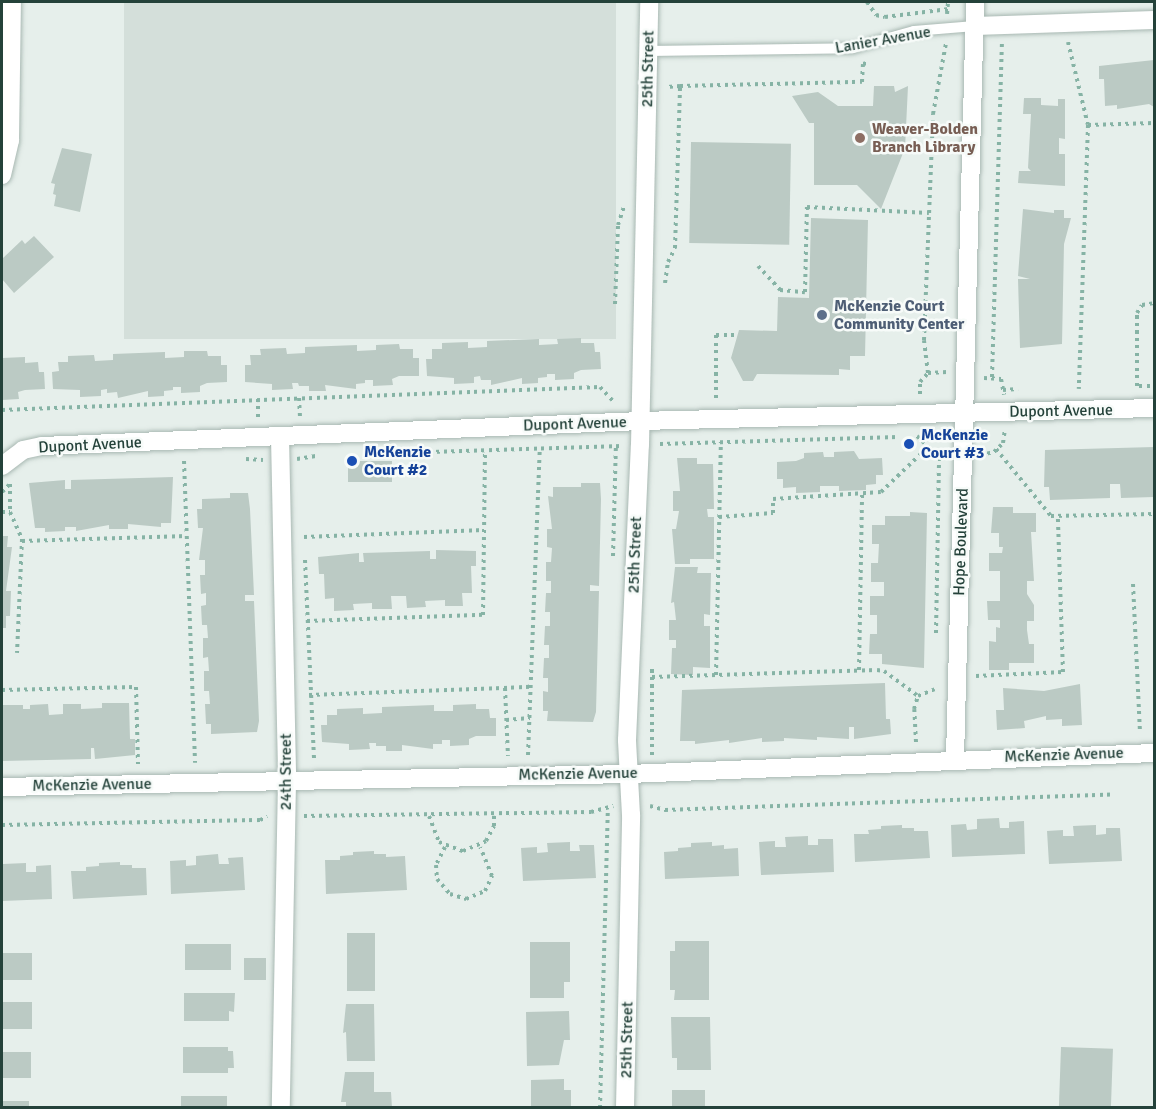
<!DOCTYPE html>
<html>
<head>
<meta charset="utf-8">
<style>
	body { margin:0 }
	#map { position:relative; width:1156px; height:1109px; overflow:hidden; background:#e6efeb; font-family:Signika,sans-serif }
	div>[style] { position:absolute }
	[style*='--x'] { left:calc(var(--x)*1px); top:calc(var(--y)*1px); width:calc(var(--w)*1px); rotate:calc(var(--a)*1deg) }
	.built>* { inset:0; background:#d4dfda; transform-origin:0 0 }
	.building>* { inset:0; background:#bbcac4; transform-origin:0 0 }
	.path>* { height:4px; margin-top:-2px; transform-origin:0; background:repeating-linear-gradient(90deg,#86b3a5 0 3px,transparent 0 7.5px) }
	.roads { filter:drop-shadow(0 0 2px #a8b8b2) drop-shadow(0 0 2px #a8b8b2) }
	.service>* { height:10px; margin:-5px; padding:0 5px; transform-origin:5px; border-radius:5px; background:#fff }
	.minor>* { height:18px; margin:-9px; padding:0 9px; transform-origin:9px; border-radius:9px; background:#fff }
	.dots>* { width:16px; height:16px; translate:-50% -50%; box-sizing:border-box; border:3px solid #f7fbf9; border-radius:50% }
	span { translate:-50% -50%; white-space:nowrap; text-align:center; line-height:1.15; -webkit-text-stroke:5px #f7fbf9; paint-order:stroke }
	.street-label { font-size:16px; color:#24423a }
	.education-label { font-size:16px; color:#785e54; font-weight:700 }
	.left { translate:0 -50%; text-align:left }
	.service-label { font-size:16px; color:#4e5e75; font-weight:700 }
	.transit-label { font-size:16px; color:#164399; font-weight:700 }
	.frame { position:absolute; inset:0; border:3px solid #24423a; pointer-events:none }
</style>
</head>
<body>
<div id="map">
	<div class="built">
		<i style="left:124px;top:2px;width:492px;height:337px"></i>
	</div>
	<div class="building">
		<i style="clip-path:polygon(1154px 60px,1154px 107px,1149px 104px,1117px 109px,1117px 105px,1105px 106px,1104px 79px,1099px 79px,1099px 66px)"></i>
		<i style="clip-path:polygon(874px 86px,894px 86px,895px 92px,908px 86px,905px 148px,881px 209px,857px 185px,814px 185px,814px 123px,809px 123px,792px 96px,818px 92px,838px 106px,873px 106px)"></i>
		<i style="clip-path:polygon(1024px 98px,1041px 98px,1041px 105px,1058px 106px,1058px 99px,1065px 99px,1065px 139px,1059px 138px,1059px 154px,1065px 154px,1065px 186px,1018px 183px,1019px 171px,1031px 171px,1028px 168px,1031px 114px,1023px 114px)"></i>
		<i style="left:691px;top:142px;width:100px;height:101px;rotate:1deg"></i>
		<i style="clip-path:polygon(62px 148px,92px 154px,80px 212px,54px 206px,56px 195px,53px 194px,55px 184px,51px 183px)"></i>
		<i style="clip-path:polygon(1023px 209px,1054px 213px,1054px 210px,1064px 210px,1064px 218px,1071px 218px,1064px 244px,1062px 344px,1020px 348px,1018px 279px,1030px 279px,1018px 276px)"></i>
		<i style="clip-path:polygon(811px 218px,868px 220px,865px 356px,850px 356px,850px 370px,839px 369px,839px 375px,757px 374px,753px 381px,743px 381px,731px 358px,739px 330px,777px 331px,778px 297px,809px 298px)"></i>
		<i style="clip-path:polygon(34px 236px,54px 257px,14px 293px,2px 279px,2px 259px,22px 240px,25px 244px)"></i>
		<i style="clip-path:polygon(581px 338px,581px 343px,594px 343px,595px 352px,600px 352px,601px 369px,581px 370px,574px 373px,574px 379px,555px 380px,555px 374px,547px 374px,547px 377px,538px 378px,538px 383px,522px 384px,522px 378px,491px 385px,491px 380px,481px 380px,480px 376px,474px 377px,474px 383px,454px 384px,454px 378px,427px 376px,426px 359px,432px 359px,432px 349px,442px 349px,442px 343px,468px 342px,468px 348px,487px 347px,487px 341px,539px 339px,539px 345px,558px 344px,557px 339px)"></i>
		<i style="clip-path:polygon(399px 344px,400px 349px,413px 349px,413px 358px,419px 358px,419px 376px,399px 376px,392px 379px,393px 385px,373px 386px,373px 380px,365px 380px,365px 383px,356px 384px,356px 389px,325px 385px,326px 391px,309px 391px,309px 386px,299px 386px,298px 383px,292px 383px,293px 389px,272px 390px,272px 384px,245px 382px,245px 365px,251px 365px,250px 355px,261px 355px,260px 349px,286px 348px,287px 354px,305px 353px,305px 347px,357px 345px,357px 351px,376px 350px,376px 345px)"></i>
		<i style="clip-path:polygon(184px 351px,207px 351px,208px 356px,221px 356px,221px 365px,227px 365px,227px 382px,207px 383px,200px 386px,200px 392px,181px 393px,181px 387px,173px 387px,173px 390px,164px 391px,164px 396px,148px 397px,148px 391px,118px 398px,117px 392px,107px 393px,107px 389px,101px 390px,101px 396px,80px 397px,80px 390px,53px 389px,52px 372px,59px 371px,58px 362px,68px 362px,68px 356px,94px 355px,95px 361px,113px 360px,113px 354px,165px 352px,165px 358px,184px 357px)"></i>
		<i style="clip-path:polygon(25px 357px,25px 363px,38px 362px,39px 372px,44px 372px,45px 389px,25px 390px,18px 392px,19px 399px,2px 400px,2px 358px)"></i>
		<i style="clip-path:polygon(1154px 447px,1154px 497px,1121px 498px,1120px 484px,1110px 484px,1110px 498px,1050px 500px,1049px 487px,1044px 487px,1045px 450px)"></i>
		<i style="clip-path:polygon(854px 451px,859px 459px,882px 458px,883px 475px,876px 475px,876px 484px,866px 485px,866px 490px,839px 491px,839px 486px,820px 486px,820px 492px,796px 493px,796px 487px,783px 488px,783px 479px,777px 479px,777px 462px,796px 461px,804px 458px,804px 453px,823px 452px,824px 457px,834px 457px,834px 452px)"></i>
		<i style="clip-path:polygon(677px 458px,697px 458px,697px 464px,713px 464px,714px 509px,707px 509px,708px 517px,714px 517px,714px 559px,690px 559px,690px 564px,675px 564px,672px 529px,676px 529px,679px 511px,673px 511px,673px 491px,680px 491px)"></i>
		<i style="left:392px;top:461px;width:21px;height:44px;rotate:90deg"></i>
		<i style="clip-path:polygon(173px 477px,171px 523px,161px 523px,161px 527px,128px 524px,128px 529px,109px 529px,109px 525px,76px 531px,76px 527px,65px 527px,65px 531px,45px 532px,45px 528px,35px 528px,29px 483px,65px 480px,65px 489px,71px 489px,71px 480px)"></i>
		<i style="clip-path:polygon(581px 483px,600px 483px,601px 499px,599px 586px,590px 585px,590px 591px,599px 591px,596px 712px,593px 722px,547px 721px,548px 711px,543px 711px,543px 691px,548px 692px,548px 678px,543px 678px,544px 658px,549px 658px,549px 645px,544px 645px,545px 626px,550px 626px,550px 612px,545px 612px,546px 593px,551px 593px,551px 581px,546px 581px,546px 562px,551px 562px,552px 548px,547px 547px,547px 529px,552px 529px,548px 496px,553px 497px,553px 487px,581px 487px)"></i>
		<i style="clip-path:polygon(230px 493px,248px 493px,250px 509px,254px 595px,245px 595px,245px 601px,254px 601px,259px 721px,257px 732px,211px 734px,211px 724px,206px 724px,205px 704px,210px 704px,209px 691px,204px 691px,204px 671px,209px 671px,208px 657px,203px 658px,203px 638px,208px 638px,207px 625px,202px 625px,201px 606px,206px 605px,206px 593px,201px 594px,200px 575px,205px 575px,205px 560px,199px 560px,203px 528px,198px 528px,197px 509px,202px 509px,202px 499px,230px 498px)"></i>
		<i style="clip-path:polygon(993px 507px,1013px 507px,1013px 513px,1036px 513px,1036px 532px,1031px 532px,1034px 581px,1027px 581px,1027px 594px,1034px 605px,1034px 621px,1027px 621px,1027px 630px,1029px 644px,1034px 644px,1034px 663px,1009px 663px,1009px 670px,989px 670px,989px 641px,996px 642px,996px 627px,1000px 628px,1000px 620px,988px 620px,987px 601px,1000px 601px,1000px 571px,989px 571px,989px 553px,1002px 553px,1003px 547px,999px 547px,999px 533px,991px 533px)"></i>
		<i style="clip-path:polygon(910px 512px,927px 513px,924px 668px,882px 664px,882px 654px,869px 654px,870px 634px,877px 634px,877px 615px,870px 615px,870px 596px,884px 596px,884px 582px,871px 582px,871px 563px,878px 563px,879px 544px,872px 544px,872px 525px,885px 525px,885px 516px,910px 516px)"></i>
		<i style="clip-path:polygon(2px 536px,8px 536px,7px 547px,12px 547px,6px 591px,11px 591px,10px 616px,6px 616px,6px 628px,2px 628px)"></i>
		<i style="clip-path:polygon(436px 550px,476px 551px,476px 566px,471px 566px,472px 593px,462px 593px,463px 606px,445px 606px,445px 600px,425px 601px,426px 607px,407px 608px,406px 596px,391px 596px,392px 609px,372px 609px,372px 603px,353px 604px,354px 610px,334px 611px,334px 598px,325px 599px,324px 574px,319px 574px,318px 557px,359px 553px,359px 562px,364px 562px,363px 553px,430px 551px,430px 559px,436px 559px)"></i>
		<i style="clip-path:polygon(675px 567px,698px 567px,697px 573px,711px 573px,710px 615px,704px 614px,704px 626px,710px 626px,710px 668px,693px 667px,693px 675px,671px 674px,672px 648px,676px 648px,676px 640px,669px 640px,669px 620px,676px 620px,674px 602px,671px 603px)"></i>
		<i style="clip-path:polygon(885px 683px,886px 719px,890px 719px,891px 734px,854px 739px,854px 727px,849px 727px,849px 739px,817px 737px,817px 740px,784px 738px,784px 741px,762px 742px,762px 738px,729px 743px,729px 740px,695px 744px,695px 741px,680px 741px,682px 690px)"></i>
		<i style="clip-path:polygon(1080px 684px,1082px 725px,1062px 726px,1062px 719px,1046px 720px,1046px 716px,1024px 721px,1025px 728px,997px 730px,996px 710px,1004px 710px,1003px 688px,1044px 691px)"></i>
		<i style="clip-path:polygon(102px 703px,129px 703px,130px 739px,135px 739px,135px 755px,95px 759px,94px 748px,91px 748px,91px 759px,2px 761px,2px 705px,23px 705px,23px 709px,30px 709px,30px 705px,48px 704px,49px 715px,63px 714px,63px 704px,81px 704px,81px 709px,102px 708px)"></i>
		<i style="clip-path:polygon(476px 704px,476px 709px,489px 709px,490px 718px,496px 718px,496px 736px,476px 736px,469px 739px,469px 745px,450px 746px,450px 740px,442px 740px,442px 744px,433px 744px,433px 749px,402px 745px,402px 751px,386px 751px,386px 746px,376px 746px,376px 743px,369px 743px,370px 749px,349px 750px,349px 744px,322px 742px,321px 725px,327px 725px,327px 715px,337px 715px,337px 709px,363px 708px,363px 714px,382px 713px,382px 707px,434px 705px,434px 711px,453px 711px,453px 705px)"></i>
		<i style="clip-path:polygon(999px 818px,1000px 828px,1009px 828px,1009px 822px,1024px 821px,1025px 854px,952px 857px,951px 825px,966px 824px,967px 830px,977px 829px,977px 819px)"></i>
		<i style="clip-path:polygon(902px 825px,902px 828px,914px 828px,914px 831px,928px 831px,930px 858px,855px 862px,854px 834px,869px 834px,868px 830px,881px 829px,881px 826px)"></i>
		<i style="clip-path:polygon(1096px 825px,1096px 835px,1106px 834px,1106px 828px,1120px 828px,1122px 861px,1049px 864px,1047px 831px,1063px 830px,1063px 836px,1074px 836px,1073px 826px)"></i>
		<i style="clip-path:polygon(808px 836px,808px 845px,818px 845px,818px 839px,833px 839px,834px 872px,761px 875px,759px 842px,775px 841px,775px 847px,786px 847px,785px 837px)"></i>
		<i style="clip-path:polygon(570px 842px,570px 851px,580px 851px,579px 845px,594px 845px,596px 878px,523px 881px,521px 848px,537px 847px,537px 853px,548px 852px,547px 843px)"></i>
		<i style="clip-path:polygon(712px 842px,712px 846px,724px 845px,724px 849px,738px 848px,739px 876px,665px 879px,664px 852px,678px 851px,678px 848px,691px 847px,691px 843px)"></i>
		<i style="clip-path:polygon(374px 851px,374px 854px,386px 854px,386px 857px,405px 856px,407px 890px,326px 894px,325px 860px,340px 860px,340px 856px,353px 855px,353px 852px)"></i>
		<i style="clip-path:polygon(218px 854px,219px 864px,229px 864px,228px 858px,243px 857px,245px 890px,171px 894px,170px 861px,186px 860px,186px 866px,196px 865px,196px 856px)"></i>
		<i style="clip-path:polygon(120px 862px,120px 865px,132px 865px,132px 868px,146px 868px,147px 895px,73px 899px,71px 871px,86px 871px,86px 867px,99px 866px,99px 863px)"></i>
		<i style="clip-path:polygon(26px 863px,26px 872px,36px 872px,36px 866px,51px 865px,52px 899px,2px 901px,3px 864px)"></i>
		<i style="left:375px;top:933px;width:58px;height:28px;rotate:90deg"></i>
		<i style="clip-path:polygon(675px 941px,709px 941px,709px 1000px,674px 1000px,675px 990px,670px 990px,670px 951px,675px 951px)"></i>
		<i style="clip-path:polygon(530px 942px,570px 942px,570px 982px,564px 982px,564px 998px,530px 998px)"></i>
		<i style="left:185px;top:944px;width:46px;height:26px"></i>
		<i style="left:2px;top:953px;width:30px;height:27px"></i>
		<i style="left:266px;top:958px;width:22px;height:22px;rotate:90deg"></i>
		<i style="clip-path:polygon(184px 993px,235px 993px,234px 1012px,229px 1011px,229px 1021px,184px 1021px)"></i>
		<i style="left:2px;top:1002px;width:30px;height:27px"></i>
		<i style="clip-path:polygon(346px 1004px,374px 1004px,375px 1061px,347px 1061px,346px 1032px,343px 1033px)"></i>
		<i style="clip-path:polygon(569px 1011px,570px 1040px,564px 1040px,559px 1065px,527px 1066px,526px 1012px)"></i>
		<i style="clip-path:polygon(671px 1017px,710px 1017px,711px 1070px,677px 1070px,677px 1058px,672px 1058px)"></i>
		<i style="clip-path:polygon(183px 1047px,228px 1047px,228px 1051px,233px 1051px,234px 1068px,228px 1068px,228px 1073px,183px 1073px)"></i>
		<i style="left:1061px;top:1047px;width:52px;height:61px;rotate:2deg"></i>
		<i style="left:2px;top:1052px;width:29px;height:26px"></i>
		<i style="clip-path:polygon(345px 1072px,374px 1072px,374px 1092px,391px 1092px,392px 1108px,346px 1108px,346px 1102px,341px 1102px)"></i>
		<i style="clip-path:polygon(564px 1079px,564px 1090px,571px 1090px,571px 1108px,531px 1108px,531px 1080px)"></i>
		<i style="left:705px;top:1090px;width:18px;height:33px;rotate:90deg"></i>
		<i style="left:181px;top:1096px;width:46px;height:12px"></i>
		<i style="left:2px;top:1101px;width:27px;height:7px"></i>
	</div>
	<div class="path">
		<i style="--x:867;--y:2;--w:16;--a:55"></i>
		<i style="--x:876;--y:15;--w:9;--a:13"></i>
		<i style="--x:885;--y:17;--w:64;--a:-7.2"></i>
		<i style="--x:947;--y:14;--w:12;--a:-85"></i>
		<i style="--x:1068;--y:42;--w:85;--a:76.5"></i>
		<i style="--x:1088;--y:125;--w:264;--a:92"></i>
		<i style="--x:680;--y:86;--w:182;--a:-1.3"></i>
		<i style="--x:862;--y:82;--w:18;--a:-87"></i>
		<i style="--x:863;--y:64;--w:4;--a:-14"></i>
		<i style="--x:1088;--y:125;--w:66;--a:-1.7"></i>
		<i style="--x:758;--y:266;--w:33;--a:47"></i>
		<i style="--x:780;--y:290;--w:25;--a:5"></i>
		<i style="--x:805;--y:292;--w:85;--a:-88.7"></i>
		<i style="--x:807;--y:207;--w:122;--a:2.8"></i>
		<i style="--x:665;--y:283;--w:21;--a:-82"></i>
		<i style="--x:668;--y:262;--w:16;--a:-63"></i>
		<i style="--x:675;--y:248;--w:162;--a:-88.2"></i>
		<i style="--x:680;--y:86;--w:13;--a:176"></i>
		<i style="--x:615;--y:304;--w:79;--a:-87.8"></i>
		<i style="--x:618;--y:225;--w:20;--a:-72"></i>
		<i style="--x:928;--y:373;--w:33;--a:-97"></i>
		<i style="--x:924;--y:340;--w:226;--a:-87.7"></i>
		<i style="--x:933;--y:114;--w:72;--a:-79.6"></i>
		<i style="--x:992;--y:377;--w:335;--a:-88.3"></i>
		<i style="--x:984;--y:378;--w:17;--a:3"></i>
		<i style="--x:1001;--y:379;--w:16;--a:79"></i>
		<i style="--x:1137;--y:386;--w:73;--a:-90"></i>
		<i style="--x:1137;--y:313;--w:9;--a:-58"></i>
		<i style="--x:1142;--y:305;--w:12;--a:-9"></i>
		<i style="--x:1139;--y:386;--w:15;--a:0"></i>
		<i style="--x:1003;--y:390;--w:15;--a:-4"></i>
		<i style="--x:920;--y:394;--w:12;--a:-90"></i>
		<i style="--x:920;--y:382;--w:12;--a:-48"></i>
		<i style="--x:928;--y:373;--w:19;--a:-3"></i>
		<i style="--x:299;--y:398;--w:20;--a:87"></i>
		<i style="--x:716;--y:398;--w:63;--a:-90"></i>
		<i style="--x:716;--y:335;--w:22;--a:0"></i>
		<i style="--x:258;--y:399;--w:20;--a:90"></i>
		<i style="--x:2;--y:410;--w:598;--a:-2.2"></i>
		<i style="--x:600;--y:387;--w:21;--a:47"></i>
		<i style="--x:917;--y:436;--w:30;--a:44"></i>
		<i style="--x:939;--y:457;--w:7;--a:-8"></i>
		<i style="--x:660;--y:444;--w:238;--a:-1.7"></i>
		<i style="--x:996;--y:449;--w:87;--a:50.6"></i>
		<i style="--x:1051;--y:516;--w:103;--a:-1.1"></i>
		<i style="--x:399;--y:453;--w:223;--a:-1.8"></i>
		<i style="--x:980;--y:455;--w:14;--a:-12"></i>
		<i style="--x:994;--y:452;--w:13;--a:-45"></i>
		<i style="--x:1003;--y:443;--w:14;--a:-82"></i>
		<i style="--x:246;--y:459;--w:17;--a:3"></i>
		<i style="--x:297;--y:459;--w:19;--a:-9"></i>
		<i style="--x:184;--y:461;--w:302;--a:87.9"></i>
		<i style="--x:10;--y:484;--w:28;--a:90"></i>
		<i style="--x:10;--y:512;--w:30;--a:66"></i>
		<i style="--x:22;--y:539;--w:114;--a:92.5"></i>
		<i style="--x:2;--y:492;--w:10;--a:-45"></i>
		<i style="--x:2;--y:512;--w:8;--a:0"></i>
		<i style="--x:719;--y:517;--w:54;--a:-4.2"></i>
		<i style="--x:773;--y:513;--w:14;--a:-90"></i>
		<i style="--x:773;--y:499;--w:108;--a:-3.7"></i>
		<i style="--x:881;--y:492;--w:66;--a:-43.8"></i>
		<i style="--x:304;--y:537;--w:180;--a:-2.2"></i>
		<i style="--x:22;--y:541;--w:165;--a:-1.7"></i>
		<i style="--x:613;--y:556;--w:112;--a:-88.5"></i>
		<i style="--x:305;--y:560;--w:202;--a:87.4"></i>
		<i style="--x:1133;--y:584;--w:150;--a:87.3"></i>
		<i style="--x:307;--y:621;--w:176;--a:-2"></i>
		<i style="--x:483;--y:615;--w:164;--a:-89.3"></i>
		<i style="--x:936;--y:633;--w:176;--a:-89"></i>
		<i style="--x:859;--y:670;--w:175;--a:-89"></i>
		<i style="--x:716;--y:675;--w:233;--a:-88.8"></i>
		<i style="--x:976;--y:676;--w:87;--a:-2.6"></i>
		<i style="--x:1063;--y:672;--w:154;--a:-91.9"></i>
		<i style="--x:652;--y:677;--w:225;--a:-1.8"></i>
		<i style="--x:877;--y:670;--w:7;--a:8"></i>
		<i style="--x:884;--y:671;--w:42;--a:36.3"></i>
		<i style="--x:505;--y:688;--w:68;--a:87.5"></i>
		<i style="--x:2;--y:690;--w:134;--a:-1.3"></i>
		<i style="--x:136;--y:687;--w:77;--a:88.5"></i>
		<i style="--x:309;--y:695;--w:222;--a:-2.1"></i>
		<i style="--x:506;--y:720;--w:24;--a:-5"></i>
		<i style="--x:916;--y:742;--w:33;--a:-93"></i>
		<i style="--x:914;--y:709;--w:14;--a:-73"></i>
		<i style="--x:918;--y:696;--w:18;--a:-22"></i>
		<i style="--x:528;--y:755;--w:306;--a:-87.8"></i>
		<i style="--x:652;--y:755;--w:88;--a:-90"></i>
		<i style="--x:650;--y:806;--w:16;--a:15"></i>
		<i style="--x:665;--y:810;--w:447;--a:-2"></i>
		<i style="--x:304;--y:816;--w:287;--a:-0.8"></i>
		<i style="--x:591;--y:812;--w:23;--a:-15"></i>
		<i style="--x:429;--y:816;--w:28;--a:69"></i>
		<i style="--x:439;--y:842;--w:26;--a:21"></i>
		<i style="--x:463;--y:851;--w:25;--a:-23"></i>
		<i style="--x:486;--y:841;--w:17;--a:-62"></i>
		<i style="--x:494;--y:826;--w:11;--a:-90"></i>
		<i style="--x:2;--y:825;--w:258;--a:-1.1"></i>
		<i style="--x:260;--y:820;--w:8;--a:-23"></i>
		<i style="--x:445;--y:847;--w:20;--a:117"></i>
		<i style="--x:436;--y:865;--w:14;--a:86"></i>
		<i style="--x:437;--y:879;--w:20;--a:49"></i>
		<i style="--x:450;--y:894;--w:17;--a:17"></i>
		<i style="--x:466;--y:899;--w:21;--a:-23"></i>
		<i style="--x:485;--y:891;--w:17;--a:-65"></i>
		<i style="--x:492;--y:876;--w:31;--a:-112"></i>
		<i style="--x:600;--y:1108;--w:300;--a:-88.5"></i>
	</div>
	<div class="roads">
		<div class="service">
			<i style="--x:648;--y:51;--w:205;--a:-0.8"></i>
			<i style="--x:853;--y:48;--w:63;--a:-15.6"></i>
			<i style="--x:914;--y:31;--w:61;--a:-4.7"></i>
		</div>
		<div class="minor">
			<i style="--x:975;--y:26;--w:179;--a:-1.9"></i>
			<i style="--x:2;--y:175;--w:36;--a:-77"></i>
			<i style="--x:10;--y:140;--w:138;--a:-89.2"></i>
			<i style="--x:280;--y:437;--w:345;--a:88.8"></i>
			<i style="--x:287;--y:782;--w:326;--a:91.1"></i>
			<i style="--x:2;--y:466;--w:26;--a:-37"></i>
			<i style="--x:23;--y:450;--w:19;--a:-12"></i>
			<i style="--x:42;--y:446;--w:599;--a:-2.39"></i>
			<i style="--x:640;--y:421;--w:514;--a:-1.45"></i>
			<i style="--x:955;--y:758;--w:756;--a:-88.48"></i>
			<i style="--x:2;--y:787;--w:627;--a:-1.19"></i>
			<i style="--x:629;--y:774;--w:525;--a:-2.29"></i>
			<i style="--x:625;--y:1108;--w:293;--a:-88.8"></i>
			<i style="--x:631;--y:815;--w:75;--a:-93.1"></i>
			<i style="--x:627;--y:740;--w:295;--a:-87.5"></i>
			<i style="--x:640;--y:445;--w:443;--a:-88.8"></i>
		</div>
	</div>
	<div class="dots">
		<i style="left:860px;top:138px;background:#8d6e63"></i>
		<i style="left:822px;top:315px;background:#5c6f8a"></i>
		<i style="left:909px;top:444px;background:#1a4fb4"></i>
		<i style="left:352px;top:461px;background:#1a4fb4"></i>
	</div>
	<div class="street-label">
		<span style="left:883px;top:40px;rotate:-10deg">Lanier Avenue</span>
		<span style="left:648px;top:69px;rotate:-89deg">25th Street</span>
		<span style="left:1061px;top:411px;rotate:-1deg">Dupont Avenue</span>
		<span style="left:575px;top:424px;rotate:-2deg">Dupont Avenue</span>
		<span style="left:90px;top:445px;rotate:-3deg">Dupont Avenue</span>
		<span style="left:961px;top:542px;rotate:-88deg">Hope Boulevard</span>
		<span style="left:635px;top:555px;rotate:-88deg">25th Street</span>
		<span style="left:1064px;top:755px;rotate:-2deg">McKenzie Avenue</span>
		<span style="left:286px;top:772px;rotate:-90deg">24th Street</span>
		<span style="left:578px;top:774px;rotate:-1deg">McKenzie Avenue</span>
		<span style="left:92px;top:785px;rotate:-1deg">McKenzie Avenue</span>
		<span style="left:627px;top:1040px;rotate:-89deg">25th Street</span>
	</div>
	<div class="education-label">
		<span class="left" style="left:872px;top:138px">Weaver-Bolden<br>Branch Library</span>
	</div>
	<div class="service-label">
		<span class="left" style="left:834px;top:315px">McKenzie Court<br>Community Center</span>
	</div>
	<div class="transit-label">
		<span class="left" style="left:921px;top:444px">McKenzie<br>Court #3</span>
		<span class="left" style="left:364px;top:461px">McKenzie<br>Court #2</span>
	</div>
	<div class="frame"></div>
</div>
</body>
</html>
